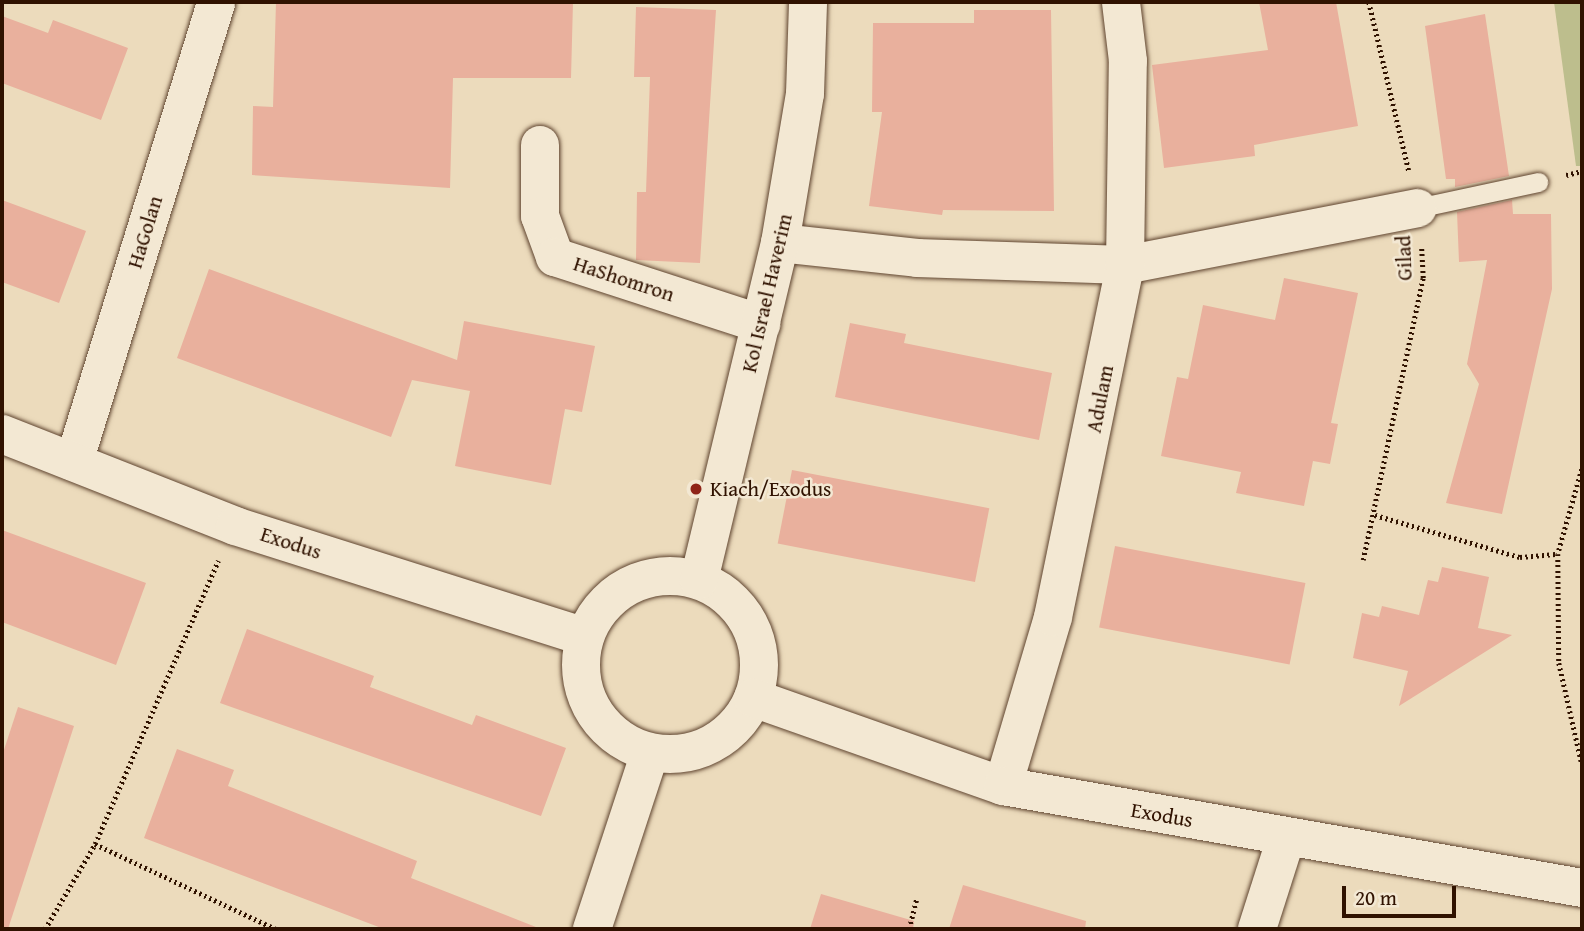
<!DOCTYPE html>
<html>
<head>
<meta charset="utf-8">
<style>
	body { margin:0 }
	#map { position:relative; width:1584px; height:931px; overflow:hidden; background:#ecdbbc; font-family:"Gentium Book Plus",serif }
	div>[style] { position:absolute }
	[style*='--x'] { left:calc(var(--x)*1px); top:calc(var(--y)*1px); width:calc(var(--w)*1px); rotate:calc(var(--a)*1deg) }
	.green>* { inset:0; background:#bdbe8d }
	.building>* { inset:0; background:#e9b09d; transform-origin:0 0 }
	.path>* { height:4.5px; margin-top:-2.25px; transform-origin:0; background:repeating-linear-gradient(90deg,#301200 0 2px,transparent 0 5.5px) }
	.roads { filter:drop-shadow(0 0 2px #5f442f) drop-shadow(0 0 2px #5f442f) }
	.service>* { height:19px; margin:-9.5px; padding:0 9.5px; transform-origin:9.5px; border-radius:9.5px; background:#f3e8d3 }
	.minor>* { height:38px; margin:-19px; padding:0 19px; transform-origin:19px; border-radius:19px; background:#f3e8d3 }
	.tertiary>* { height:38px; margin:-19px; padding:0 19px; transform-origin:19px; border-radius:19px; background:#f3e8d3 }
	.tertiary>.ring { margin:-19px; padding:0; box-sizing:content-box; background:none; border:38px solid #f3e8d3; border-radius:50% }
	.dots>* { width:19px; height:19px; translate:-50% -50%; box-sizing:border-box; border:4px solid #f3e8d3; border-radius:50% }
	span { translate:-50% -50%; white-space:nowrap; text-align:center; line-height:1.15; -webkit-text-stroke:5px #f3e8d3; paint-order:stroke }
	.street-label { font-size:21px; color:#301200 }
	.poi-label { font-size:21px; color:#301200 }
	.left { translate:0 -50%; text-align:left }
	.frame { position:absolute; inset:0; border:4px solid #301200; pointer-events:none }
	.scale { position:absolute; left:1342px; top:886px; width:114px; height:32px; box-sizing:border-box; border:4px solid #301200; border-top:0; padding-left:9px; font-size:21px; line-height:24px; white-space:nowrap; color:#301200; -webkit-text-stroke:5px #f3e8d3; paint-order:stroke }
</style>
</head>
<body>
<div id="map">
	<div class="green">
		<i style="clip-path:polygon(1554px 2px,1582px 2px,1582px 166px,1576px 166px)"></i>
	</div>
	<div class="building">
		<i style="clip-path:polygon(276px 2px,573px 2px,571px 78px,453px 78px,450px 188px,252px 175px,253px 106px,273px 107px)"></i>
		<i style="clip-path:polygon(1259px 2px,1336px 2px,1358px 126px,1254px 145px,1255px 156px,1164px 168px,1152px 65px,1268px 50px)"></i>
		<i style="clip-path:polygon(636px 7px,716px 10px,700px 263px,636px 260px,637px 192px,646px 192px,650px 77px,634px 77px)"></i>
		<i style="clip-path:polygon(974px 10px,1051px 10px,1054px 211px,943px 210px,942px 215px,869px 206px,882px 112px,872px 112px,873px 23px,974px 23px)"></i>
		<i style="clip-path:polygon(1485px 14px,1509px 176px,1455px 187px,1455px 179px,1446px 179px,1425px 26px)"></i>
		<i style="clip-path:polygon(2px 16px,48px 33px,53px 20px,128px 48px,101px 120px,2px 83px)"></i>
		<i style="clip-path:polygon(2px 200px,86px 231px,59px 303px,2px 282px)"></i>
		<i style="clip-path:polygon(1512px 200px,1513px 214px,1551px 214px,1552px 289px,1502px 514px,1446px 503px,1479px 384px,1467px 364px,1487px 260px,1459px 262px,1457px 212px)"></i>
		<i style="clip-path:polygon(209px 269px,457px 360px,464px 321px,595px 346px,582px 412px,565px 409px,551px 485px,455px 466px,470px 391px,412px 380px,391px 437px,177px 358px)"></i>
		<i style="clip-path:polygon(1284px 278px,1358px 293px,1331px 423px,1338px 424px,1330px 464px,1313px 461px,1304px 506px,1236px 493px,1241px 472px,1161px 456px,1177px 377px,1188px 379px,1203px 305px,1275px 320px)"></i>
		<i style="clip-path:polygon(850px 323px,906px 334px,904px 343px,1052px 373px,1039px 440px,835px 397px)"></i>
		<i style="left:792px;top:470px;width:201px;height:75px;rotate:11deg"></i>
		<i style="clip-path:polygon(2px 530px,146px 583px,116px 665px,2px 622px)"></i>
		<i style="left:1115px;top:546px;width:194px;height:83px;rotate:11deg"></i>
		<i style="clip-path:polygon(1442px 567px,1489px 577px,1478px 628px,1512px 635px,1399px 706px,1408px 671px,1353px 658px,1362px 613px,1379px 617px,1382px 606px,1419px 615px,1428px 580px,1438px 582px)"></i>
		<i style="clip-path:polygon(247px 629px,374px 676px,370px 687px,472px 725px,476px 715px,566px 748px,541px 816px,220px 703px)"></i>
		<i style="clip-path:polygon(18px 707px,74px 726px,8px 929px,2px 929px,2px 756px)"></i>
		<i style="clip-path:polygon(177px 749px,234px 770px,228px 786px,417px 861px,411px 878px,541px 929px,384px 929px,144px 838px)"></i>
		<i style="clip-path:polygon(963px 885px,1086px 921px,1085px 929px,949px 929px)"></i>
		<i style="clip-path:polygon(821px 894px,914px 921px,913px 929px,810px 929px)"></i>
	</div>
	<div class="path">
		<i style="--x:1369;--y:2;--w:174;--a:76.7"></i>
		<i style="--x:1566;--y:175;--w:16;--a:-14"></i>
		<i style="--x:1582;--y:469;--w:88;--a:105.8"></i>
		<i style="--x:1558;--y:554;--w:109;--a:89.5"></i>
		<i style="--x:1559;--y:663;--w:104;--a:77.2"></i>
		<i style="--x:1375;--y:515;--w:151;--a:16.2"></i>
		<i style="--x:1520;--y:557;--w:38;--a:-5"></i>
		<i style="--x:1363;--y:560;--w:288;--a:-78"></i>
		<i style="--x:1423;--y:278;--w:33;--a:-93"></i>
		<i style="--x:95;--y:844;--w:200;--a:25.2"></i>
		<i style="--x:45;--y:929;--w:99;--a:-59.5"></i>
		<i style="--x:95;--y:844;--w:309;--a:-66.5"></i>
		<i style="--x:909;--y:929;--w:30;--a:-76"></i>
	</div>
	<div class="roads">
		<div class="service">
			<i style="--x:1417;--y:208;--w:124;--a:-12.1"></i>
		</div>
		<div class="minor">
			<i style="--x:540;--y:145;--w:71;--a:90"></i>
			<i style="--x:540;--y:216;--w:44;--a:69.9"></i>
			<i style="--x:555;--y:257;--w:217;--a:18"></i>
			<i style="--x:780;--y:243;--w:138;--a:6.2"></i>
			<i style="--x:917;--y:258;--w:208;--a:1.9"></i>
			<i style="--x:1125;--y:265;--w:298;--a:-11"></i>
			<i style="--x:74;--y:462;--w:481;--a:-72.8"></i>
			<i style="--x:1003;--y:786;--w:176;--a:-73.5"></i>
			<i style="--x:1053;--y:617;--w:359;--a:-78.4"></i>
			<i style="--x:1125;--y:265;--w:204;--a:-89.2"></i>
			<i style="--x:1128;--y:61;--w:59;--a:-96.8"></i>
			<i style="--x:592;--y:929;--w:185;--a:-71.8"></i>
			<i style="--x:1257;--y:929;--w:96;--a:-72.3"></i>
		</div>
		<div class="tertiary">
			<i style="--x:2;--y:434;--w:251;--a:21.5"></i>
			<i style="--x:235;--y:526;--w:367;--a:17.6"></i>
			<i class="ring" style="left:581px;top:576px;width:140px;height:140px"></i>
			<i style="--x:699;--y:580;--w:347;--a:-76.5"></i>
			<i style="--x:780;--y:243;--w:151;--a:-80.5"></i>
			<i style="--x:805;--y:94;--w:92;--a:-88.1"></i>
			<i style="--x:753;--y:698;--w:265;--a:19.4"></i>
			<i style="--x:1003;--y:786;--w:588;--a:9.99"></i>
		</div>
	</div>
	<div class="dots">
		<i style="left:696px;top:489px;background:#8f2418"></i>
	</div>
	<div class="street-label">
		<span style="left:145px;top:232px;rotate:-73deg">HaGolan</span>
		<span style="left:1404px;top:258px;rotate:-92deg">Gilad</span>
		<span style="left:624px;top:279px;rotate:18deg">HaShomron</span>
		<span style="left:767px;top:293px;rotate:-77deg">Kol Israel Haverim</span>
		<span style="left:1100px;top:399px;rotate:-79deg">Adulam</span>
		<span style="left:291px;top:543px;rotate:18deg">Exodus</span>
		<span style="left:1162px;top:815px;rotate:10deg">Exodus</span>
	</div>
	<div class="poi-label">
		<span class="left" style="left:710px;top:489px">Kiach/Exodus</span>
	</div>
	<div class="frame"></div>
	<div class="scale">20 m</div>
</div>
</body>
</html>
